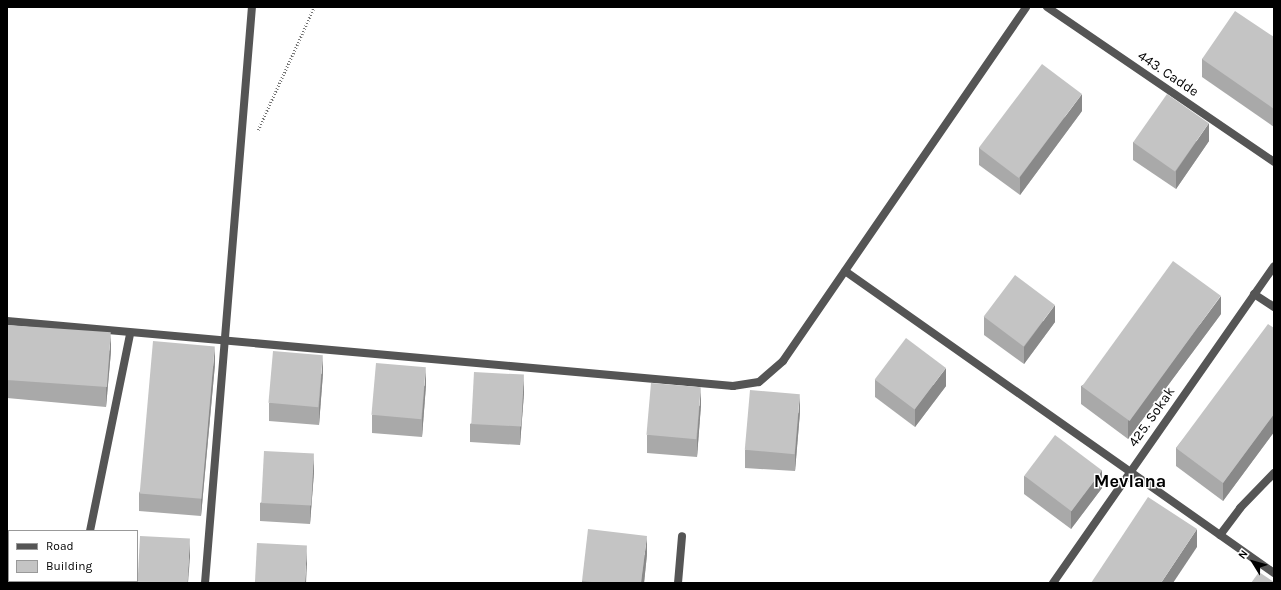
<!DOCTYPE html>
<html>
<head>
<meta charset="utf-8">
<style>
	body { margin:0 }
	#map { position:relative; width:1281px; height:590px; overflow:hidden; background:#fff; font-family:Karla,sans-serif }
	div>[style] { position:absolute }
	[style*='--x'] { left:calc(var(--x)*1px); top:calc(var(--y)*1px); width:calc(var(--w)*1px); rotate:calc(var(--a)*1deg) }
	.path>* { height:2.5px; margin-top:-1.25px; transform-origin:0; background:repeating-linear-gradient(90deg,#777 0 1px,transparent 0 3px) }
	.lane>* { height:8px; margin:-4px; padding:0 4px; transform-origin:4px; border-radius:4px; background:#555 }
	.street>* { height:8px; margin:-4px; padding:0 4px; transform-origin:4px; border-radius:4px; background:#555 }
	.wall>* { inset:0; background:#a9a9a9 }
	.shaded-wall>* { inset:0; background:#898989 }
	.building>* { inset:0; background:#c4c4c4; transform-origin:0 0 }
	span { translate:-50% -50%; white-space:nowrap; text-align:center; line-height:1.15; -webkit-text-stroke:3px #fff; paint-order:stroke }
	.street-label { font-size:14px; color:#000 }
	.district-label { font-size:18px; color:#000; font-weight:700 }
	.frame { position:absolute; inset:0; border:8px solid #000; pointer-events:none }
	.legend { position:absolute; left:8px; top:530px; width:130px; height:52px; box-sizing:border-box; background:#fff; border:1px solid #999; margin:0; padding:5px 7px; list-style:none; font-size:12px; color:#000 }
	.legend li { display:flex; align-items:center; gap:8px; height:20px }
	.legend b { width:20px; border:1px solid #999 }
	.north { position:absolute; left:1233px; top:542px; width:40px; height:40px; -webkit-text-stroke:3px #fff; paint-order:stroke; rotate:307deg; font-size:11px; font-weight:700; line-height:16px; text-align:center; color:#000 }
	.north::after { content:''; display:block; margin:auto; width:14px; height:18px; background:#000; clip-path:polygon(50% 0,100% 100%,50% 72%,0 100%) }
</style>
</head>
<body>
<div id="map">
	<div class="path">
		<i style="--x:258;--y:130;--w:135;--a:-65.5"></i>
	</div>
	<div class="lane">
		<i style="--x:1254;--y:294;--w:24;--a:33"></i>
		<i style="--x:1220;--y:535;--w:34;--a:-53"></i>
		<i style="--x:1240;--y:508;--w:49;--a:-45.8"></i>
		<i style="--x:678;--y:583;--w:47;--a:-85.1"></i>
	</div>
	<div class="street">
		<i style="--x:1047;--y:7;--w:275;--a:34.3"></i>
		<i style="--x:845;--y:271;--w:525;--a:35.14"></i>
		<i style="--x:7;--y:321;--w:729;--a:5.12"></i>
		<i style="--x:733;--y:386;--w:26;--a:-9"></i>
		<i style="--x:759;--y:382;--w:32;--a:-41"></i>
		<i style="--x:783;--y:361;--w:429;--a:-55.5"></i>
		<i style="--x:90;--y:531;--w:201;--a:-78.5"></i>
		<i style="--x:81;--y:583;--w:2;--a:-90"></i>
		<i style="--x:205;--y:583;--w:578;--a:-85.34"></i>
		<i style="--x:1053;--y:583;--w:386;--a:-55.1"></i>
	</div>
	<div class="wall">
		<i style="clip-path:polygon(1274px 37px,1274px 127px,1202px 77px,1202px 59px)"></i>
		<i style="clip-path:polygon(1082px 111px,1020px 195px,979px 165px,979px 148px)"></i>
		<i style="clip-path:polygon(1209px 141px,1176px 189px,1133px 160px,1133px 142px)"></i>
		<i style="clip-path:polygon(1221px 314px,1128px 439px,1081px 404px,1081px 386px)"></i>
		<i style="clip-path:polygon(984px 317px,1055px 322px,1024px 364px,984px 335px)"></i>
		<i style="clip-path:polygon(7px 325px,111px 351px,106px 407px,7px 398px)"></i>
		<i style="clip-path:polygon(1274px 328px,1274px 432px,1223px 501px,1176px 466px,1176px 448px)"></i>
		<i style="clip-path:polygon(215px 364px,201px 516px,139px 511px,139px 493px)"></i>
		<i style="clip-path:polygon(323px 373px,319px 425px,269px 421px,269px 403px)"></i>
		<i style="clip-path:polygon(875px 380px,946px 386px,915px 427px,875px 397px)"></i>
		<i style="clip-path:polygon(426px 385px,422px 437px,372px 433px,372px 415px)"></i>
		<i style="clip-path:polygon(524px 393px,520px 445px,470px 442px,470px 424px)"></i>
		<i style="clip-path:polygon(701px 405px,697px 457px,647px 453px,647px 435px)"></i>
		<i style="clip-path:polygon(800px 412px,795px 471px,745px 468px,745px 450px)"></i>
		<i style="clip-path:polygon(314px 472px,310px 524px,260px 521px,260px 503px)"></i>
		<i style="clip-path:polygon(1024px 476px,1102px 488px,1071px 529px,1024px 494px)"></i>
		<i style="clip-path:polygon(647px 554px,644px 583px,582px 583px,582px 581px)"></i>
	</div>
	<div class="shaded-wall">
		<i style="clip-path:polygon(1082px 94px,1082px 111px,1020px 195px,1020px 177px)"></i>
		<i style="clip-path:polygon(1209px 123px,1209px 141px,1176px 189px,1176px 171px)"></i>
		<i style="clip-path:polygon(1221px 296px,1221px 314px,1128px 439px,1128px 421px)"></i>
		<i style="clip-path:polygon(1055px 305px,1055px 322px,1024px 364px,1024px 347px)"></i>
		<i style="clip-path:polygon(111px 333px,111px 351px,106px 407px,106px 389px)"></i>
		<i style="clip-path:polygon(215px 346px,215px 364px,201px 516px,201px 498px)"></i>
		<i style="clip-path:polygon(323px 355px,323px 373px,319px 425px,319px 407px)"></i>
		<i style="clip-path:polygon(426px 367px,426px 385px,422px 437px,422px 419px)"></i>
		<i style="clip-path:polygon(946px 368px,946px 386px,915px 427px,915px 409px)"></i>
		<i style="clip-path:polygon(524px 375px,524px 393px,520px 445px,520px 427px)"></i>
		<i style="clip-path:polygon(701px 387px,701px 405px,697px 457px,697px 439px)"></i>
		<i style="clip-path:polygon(800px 394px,800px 412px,795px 471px,795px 453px)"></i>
		<i style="clip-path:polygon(1274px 414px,1274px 432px,1223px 501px,1223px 483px)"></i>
		<i style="clip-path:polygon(314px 454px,314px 472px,310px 524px,310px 506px)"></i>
		<i style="clip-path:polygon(1102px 470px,1102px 488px,1071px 529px,1071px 511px)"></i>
		<i style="clip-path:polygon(1197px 529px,1197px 547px,1173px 583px,1161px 583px)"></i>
		<i style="clip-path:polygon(647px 536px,647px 554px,644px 583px,641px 583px)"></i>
		<i style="clip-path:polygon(190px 539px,190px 557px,188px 583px,187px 583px)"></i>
		<i style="clip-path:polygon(307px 546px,307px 564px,306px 583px,305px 583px)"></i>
	</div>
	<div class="building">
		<i style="clip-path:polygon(1235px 11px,1274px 37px,1274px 109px,1202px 59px)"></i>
		<i style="left:1042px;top:64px;width:50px;height:105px;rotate:37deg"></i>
		<i style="left:1167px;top:94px;width:51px;height:59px;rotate:35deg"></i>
		<i style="left:1173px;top:261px;width:59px;height:155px;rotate:36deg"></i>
		<i style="left:1015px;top:275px;width:50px;height:52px;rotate:37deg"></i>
		<i style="clip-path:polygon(1268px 324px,1274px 328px,1274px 414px,1223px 483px,1176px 448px)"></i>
		<i style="left:7px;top:325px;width:104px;height:55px;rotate:4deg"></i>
		<i style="left:906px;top:338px;width:50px;height:52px;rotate:37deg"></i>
		<i style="left:153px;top:341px;width:62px;height:153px;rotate:5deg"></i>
		<i style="left:273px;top:351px;width:50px;height:52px;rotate:5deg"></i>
		<i style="left:376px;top:363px;width:50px;height:52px;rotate:5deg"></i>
		<i style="left:474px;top:372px;width:50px;height:52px;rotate:3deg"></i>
		<i style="left:651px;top:383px;width:50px;height:52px;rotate:5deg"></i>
		<i style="left:750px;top:390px;width:50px;height:60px;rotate:5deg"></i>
		<i style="left:1055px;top:435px;width:59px;height:51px;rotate:37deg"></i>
		<i style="left:264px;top:451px;width:50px;height:52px;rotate:3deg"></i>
		<i style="clip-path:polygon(1148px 497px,1197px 529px,1161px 583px,1091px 583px)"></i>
		<i style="clip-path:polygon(588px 529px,647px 536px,641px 583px,601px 583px,582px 581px)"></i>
		<i style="left:140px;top:536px;width:50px;height:47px;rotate:3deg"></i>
		<i style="left:257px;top:543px;width:50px;height:40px;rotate:3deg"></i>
		<i style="clip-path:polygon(7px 571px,9px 571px,9px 581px,56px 581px,56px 583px,7px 583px)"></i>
		<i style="clip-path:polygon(1259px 572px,1274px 582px,1274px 583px,1251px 583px)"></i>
	</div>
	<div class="street-label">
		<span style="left:1168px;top:74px;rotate:34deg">443. Cadde</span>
		<span style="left:1152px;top:417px;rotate:-55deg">425. Sokak</span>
	</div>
	<div class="district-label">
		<span style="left:1130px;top:481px">Mevlana</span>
	</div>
	<div class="frame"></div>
	<ul class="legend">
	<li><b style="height:5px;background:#555"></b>Road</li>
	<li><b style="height:11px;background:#c4c4c4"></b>Building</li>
	</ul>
	<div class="north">N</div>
</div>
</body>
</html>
